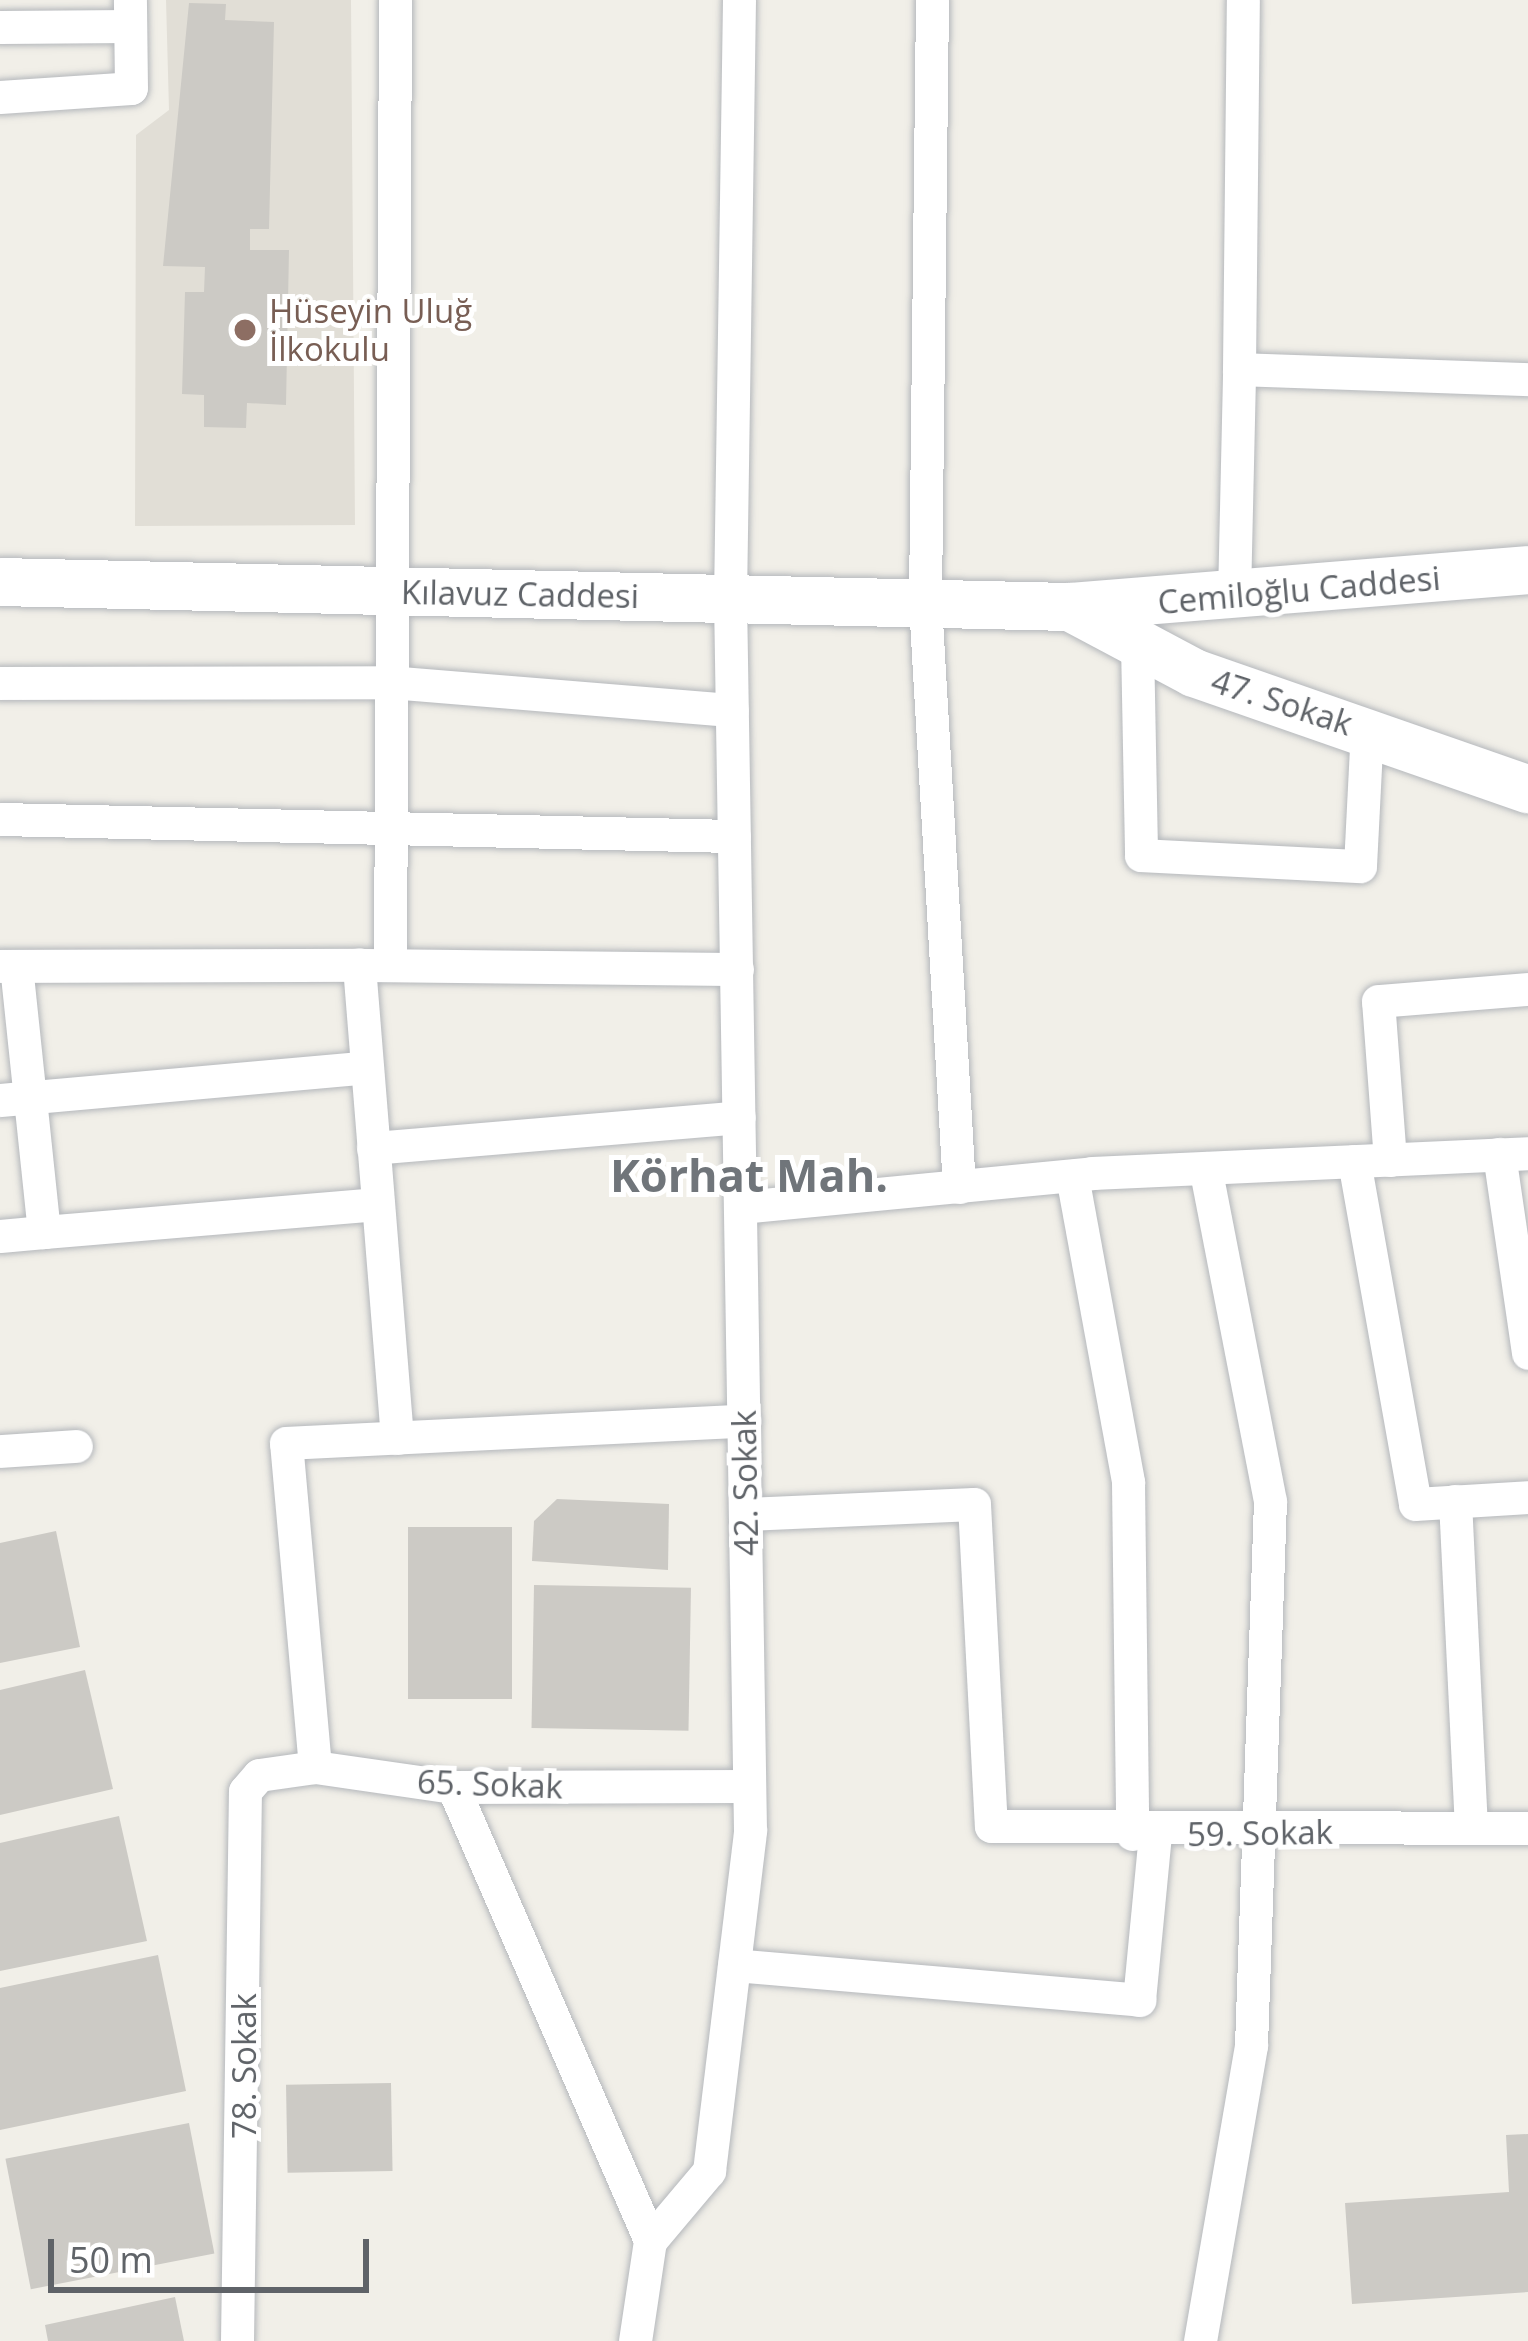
<!DOCTYPE html>
<html>
<head>
<meta charset="utf-8">
<style>
	body { margin:0 }
	#map { position:relative; width:1528px; height:2341px; overflow:hidden; background:#f1efe8; font-family:"Open Sans",sans-serif }
	div>[style] { position:absolute }
	[style*='--x'] { left:calc(var(--x)*1px); top:calc(var(--y)*1px); width:calc(var(--w)*1px); rotate:calc(var(--a)*1deg) }
	.education>* { inset:0; background:#e1ded6 }
	.building>* { inset:0; background:#cccac5; transform-origin:0 0 }
	.roads { filter:drop-shadow(0 0 3px #b5b8bc) drop-shadow(0 0 3px #b5b8bc) }
	.street>* { height:33px; margin:-16.5px; padding:0 16.5px; transform-origin:16.5px; border-radius:16.5px; background:#fff }
	.secondary>* { height:48px; margin:-24px; padding:0 24px; transform-origin:24px; border-radius:24px; background:#fff }
	.dots>* { width:33px; height:33px; translate:-50% -50%; box-sizing:border-box; border:6px solid #fff; border-radius:50% }
	span { translate:-50% -50%; white-space:nowrap; text-align:center; line-height:1.15; -webkit-text-stroke:10px #fff; paint-order:stroke }
	.education-label { font-size:33px; color:#785e54 }
	.left { translate:0 -50%; text-align:left }
	.street-label { font-size:33px; color:#5f6368 }
	.district-label { font-size:45px; color:#70757a; font-weight:700 }
	.scale { position:absolute; left:48px; top:2239px; width:321px; height:54px; box-sizing:border-box; border:6px solid #5f6368; border-top:0; padding-left:15px; font-size:36px; line-height:42px; white-space:nowrap; color:#5f6368; -webkit-text-stroke:9px #fff; paint-order:stroke }
</style>
</head>
<body>
<div id="map">
	<div class="education">
		<i style="clip-path:polygon(166px 0,351px 0,355px 525px,135px 526px,136px 135px,169px 110px)"></i>
	</div>
	<div class="building">
		<i style="clip-path:polygon(189px 3px,226px 4px,225px 20px,274px 22px,269px 229px,250px 229px,250px 250px,289px 250px,286px 405px,247px 403px,246px 428px,204px 427px,204px 395px,182px 394px,185px 292px,204px 292px,205px 267px,163px 266px)"></i>
		<i style="clip-path:polygon(557px 1499px,669px 1504px,668px 1570px,532px 1561px,534px 1521px)"></i>
		<i style="left:408px;top:1527px;width:104px;height:172px"></i>
		<i style="clip-path:polygon(56px 1531px,80px 1647px,0 1663px,0 1543px)"></i>
		<i style="left:534px;top:1585px;width:157px;height:143px;rotate:1deg"></i>
		<i style="clip-path:polygon(85px 1670px,113px 1789px,0 1815px,0 1690px)"></i>
		<i style="clip-path:polygon(119px 1816px,147px 1941px,0 1971px,0 1843px)"></i>
		<i style="clip-path:polygon(158px 1955px,186px 2091px,0 2130px,0 1988px)"></i>
		<i style="left:391px;top:2083px;width:88px;height:105px;rotate:89deg"></i>
		<i style="left:189px;top:2123px;width:133px;height:187px;rotate:79deg"></i>
		<i style="clip-path:polygon(1528px 2134px,1528px 2292px,1352px 2304px,1345px 2203px,1509px 2192px,1506px 2135px)"></i>
		<i style="clip-path:polygon(175px 2297px,184px 2341px,48px 2341px,45px 2325px)"></i>
	</div>
	<div class="roads">
		<div class="street">
			<i style="--x:932;--y:0;--w:603;--a:90.67"></i>
			<i style="--x:925;--y:603;--w:585;--a:86.67"></i>
			<i style="--x:0;--y:27;--w:130;--a:-0.4"></i>
			<i style="--x:0;--y:97;--w:131;--a:-3.9"></i>
			<i style="--x:131;--y:88;--w:88;--a:-90.7"></i>
			<i style="--x:1239;--y:369;--w:369;--a:-89.4"></i>
			<i style="--x:1234;--y:596;--w:227;--a:-88.7"></i>
			<i style="--x:1239;--y:369;--w:289;--a:2"></i>
			<i style="--x:1137;--y:643;--w:212;--a:88.9"></i>
			<i style="--x:1141;--y:855;--w:219;--a:2.9"></i>
			<i style="--x:1360;--y:866;--w:137;--a:-87.1"></i>
			<i style="--x:0;--y:683;--w:389;--a:-0.1"></i>
			<i style="--x:389;--y:682;--w:344;--a:4.7"></i>
			<i style="--x:0;--y:819;--w:734;--a:1.33"></i>
			<i style="--x:390;--y:965;--w:965;--a:-89.7"></i>
			<i style="--x:0;--y:966;--w:359;--a:-0.2"></i>
			<i style="--x:0;--y:1100;--w:368;--a:-5.1"></i>
			<i style="--x:373;--y:1148;--w:367;--a:-4.8"></i>
			<i style="--x:1499;--y:1154;--w:201;--a:81.7"></i>
			<i style="--x:1390;--y:1160;--w:159;--a:-94.3"></i>
			<i style="--x:1378;--y:1001;--w:150;--a:-4.6"></i>
			<i style="--x:1354;--y:1161;--w:348;--a:79.9"></i>
			<i style="--x:1415;--y:1504;--w:113;--a:-3.5"></i>
			<i style="--x:1072;--y:1176;--w:311;--a:79.6"></i>
			<i style="--x:1128;--y:1482;--w:352;--a:89.3"></i>
			<i style="--x:741;--y:1207;--w:353;--a:-5.5"></i>
			<i style="--x:1092;--y:1173;--w:436;--a:-2.6"></i>
			<i style="--x:44;--y:1232;--w:335;--a:-4.8"></i>
			<i style="--x:0;--y:1236;--w:44;--a:-5.2"></i>
			<i style="--x:44;--y:1232;--w:267;--a:-96"></i>
			<i style="--x:397;--y:1438;--w:475;--a:-94.6"></i>
			<i style="--x:359;--y:965;--w:378;--a:0.6"></i>
			<i style="--x:0;--y:1451;--w:76;--a:-3.8"></i>
			<i style="--x:1455;--y:1501;--w:326;--a:87.2"></i>
			<i style="--x:746;--y:1514;--w:228;--a:-2.5"></i>
			<i style="--x:974;--y:1504;--w:322;--a:87"></i>
			<i style="--x:991;--y:1826;--w:537;--a:0.21"></i>
			<i style="--x:315;--y:1767;--w:325;--a:-95.1"></i>
			<i style="--x:286;--y:1443;--w:459;--a:-2.8"></i>
			<i style="--x:453;--y:1787;--w:495;--a:66.5"></i>
			<i style="--x:734;--y:1965;--w:407;--a:4.9"></i>
			<i style="--x:1139;--y:2000;--w:167;--a:-84.5"></i>
			<i style="--x:237;--y:2341;--w:550;--a:-89.17"></i>
			<i style="--x:245;--y:1791;--w:21;--a:-49"></i>
			<i style="--x:259;--y:1775;--w:57;--a:-8.1"></i>
			<i style="--x:315;--y:1767;--w:139;--a:8.2"></i>
			<i style="--x:453;--y:1787;--w:291;--a:-0.2"></i>
			<i style="--x:635;--y:2341;--w:101;--a:-81.5"></i>
			<i style="--x:650;--y:2241;--w:92;--a:-49.9"></i>
			<i style="--x:709;--y:2171;--w:343;--a:-83.1"></i>
			<i style="--x:750;--y:1830;--w:1231;--a:-90.93"></i>
			<i style="--x:730;--y:599;--w:599;--a:-89.14"></i>
			<i style="--x:1200;--y:2341;--w:300;--a:-80.2"></i>
			<i style="--x:1251;--y:2045;--w:544;--a:-88"></i>
			<i style="--x:1270;--y:1501;--w:339;--a:-101"></i>
		</div>
		<div class="secondary">
			<i style="--x:0;--y:582;--w:1070;--a:1.34"></i>
			<i style="--x:1070;--y:607;--w:140;--a:28"></i>
			<i style="--x:1194;--y:673;--w:354;--a:19.2"></i>
			<i style="--x:1070;--y:607;--w:459;--a:-4.6"></i>
		</div>
	</div>
	<div class="dots">
		<i style="left:245px;top:330px;background:#8d6e63"></i>
	</div>
	<div class="education-label">
		<span class="left" style="left:269px;top:330px">Hüseyin Uluğ<br>İlkokulu</span>
	</div>
	<div class="street-label">
		<span style="left:1299px;top:590px;rotate:-5deg">Cemiloğlu Caddesi</span>
		<span style="left:520px;top:594px;rotate:1deg">Kılavuz Caddesi</span>
		<span style="left:1282px;top:702px;rotate:18deg">47. Sokak</span>
		<span style="left:745px;top:1483px;rotate:-91deg">42. Sokak</span>
		<span style="left:490px;top:1784px;rotate:2deg">65. Sokak</span>
		<span style="left:1260px;top:1833px;rotate:-1deg">59. Sokak</span>
		<span style="left:244px;top:2066px;rotate:-90deg">78. Sokak</span>
	</div>
	<div class="district-label">
		<span style="left:749px;top:1175px">Körhat Mah.</span>
	</div>
	<div class="scale">50 m</div>
</div>
</body>
</html>
